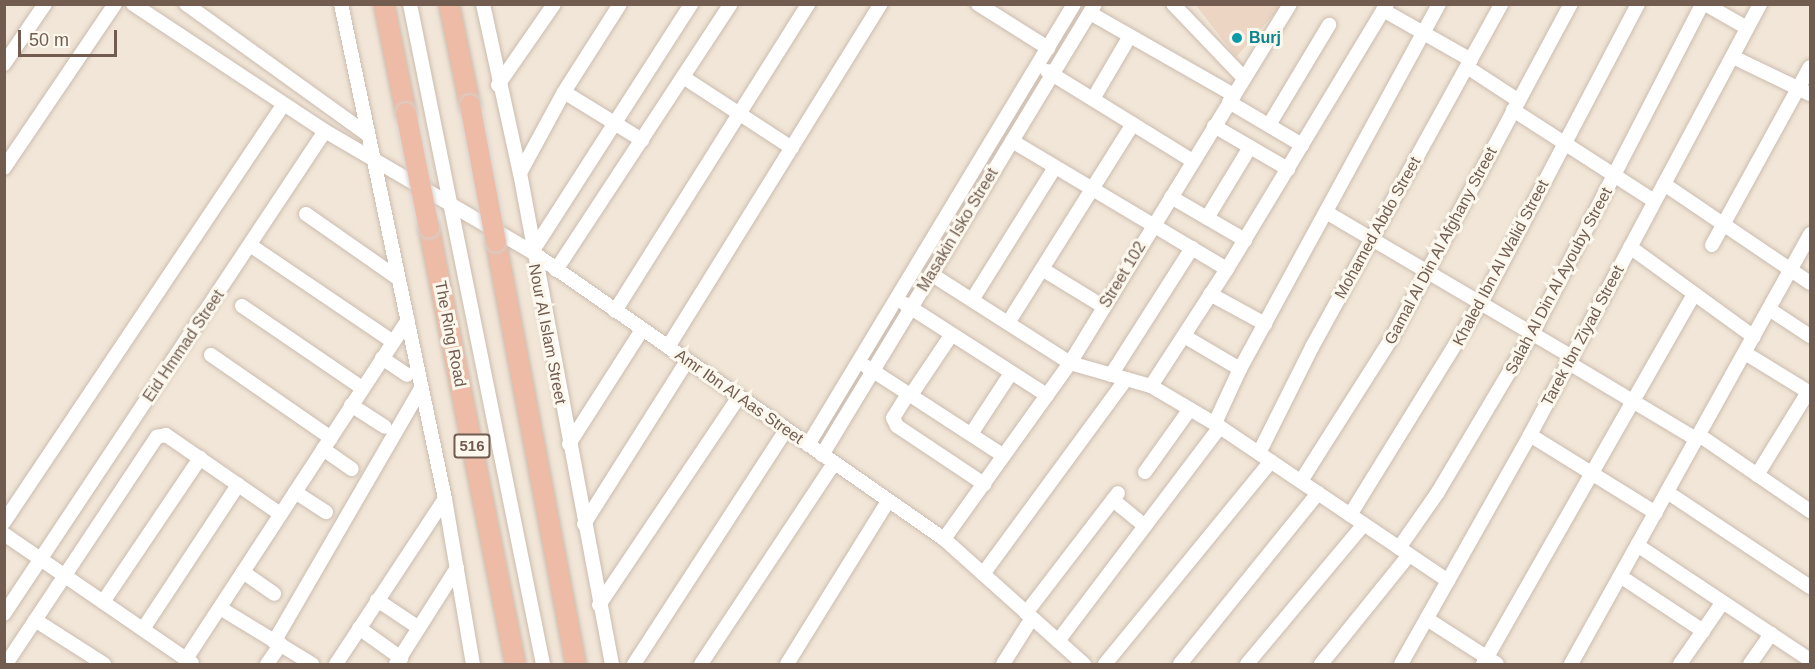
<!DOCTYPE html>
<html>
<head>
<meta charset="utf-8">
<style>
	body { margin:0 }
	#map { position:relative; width:1815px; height:669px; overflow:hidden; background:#faf4e8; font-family:Helvetica,sans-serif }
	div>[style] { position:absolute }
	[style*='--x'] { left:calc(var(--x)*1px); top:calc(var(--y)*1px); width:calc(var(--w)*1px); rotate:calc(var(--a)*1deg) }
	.residential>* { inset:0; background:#f1e6d7; transform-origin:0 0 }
	.building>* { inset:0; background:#ecd5c3 }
	.roads { filter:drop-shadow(0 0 2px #cbbcaf) drop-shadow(0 0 2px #cbbcaf) }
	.minor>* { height:14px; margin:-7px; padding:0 7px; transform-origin:7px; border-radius:7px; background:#fff }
	.highway>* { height:20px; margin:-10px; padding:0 10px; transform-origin:10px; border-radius:10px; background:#edbba6 }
	.bridges { filter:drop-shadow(0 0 2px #d7d1ce) drop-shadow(0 0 2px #d7d1ce) }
	.highway-bridge>* { height:20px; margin:-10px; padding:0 10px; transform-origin:10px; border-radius:10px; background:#edbba6 }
	.dots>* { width:16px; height:16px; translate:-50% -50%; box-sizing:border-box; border:3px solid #fdf8ee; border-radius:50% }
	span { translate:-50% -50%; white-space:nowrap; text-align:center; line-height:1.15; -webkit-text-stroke:6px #fdf8ee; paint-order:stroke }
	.shield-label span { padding:2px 4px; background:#fdf8ee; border:2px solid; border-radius:4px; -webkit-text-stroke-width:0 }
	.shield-label { font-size:15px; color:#715c4f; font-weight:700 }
	.culture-label { font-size:16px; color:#0d838f; font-weight:700 }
	.left { translate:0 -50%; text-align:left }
	.street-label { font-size:16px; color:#715c4f }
	.frame { position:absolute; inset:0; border:6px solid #715c4f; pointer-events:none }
	.scale { position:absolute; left:18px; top:30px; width:99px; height:27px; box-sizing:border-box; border:3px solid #715c4f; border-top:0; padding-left:8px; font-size:18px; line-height:21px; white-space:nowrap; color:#715c4f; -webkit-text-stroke:4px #fdf8ee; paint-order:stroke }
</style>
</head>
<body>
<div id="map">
	<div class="residential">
		<i style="left:4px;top:5px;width:1806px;height:659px"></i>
	</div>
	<div class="building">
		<i style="clip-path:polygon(1195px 4px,1283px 4px,1236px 57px)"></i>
	</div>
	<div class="roads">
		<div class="minor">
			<i style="--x:133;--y:4;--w:230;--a:33.5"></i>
			<i style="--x:325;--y:131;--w:240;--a:30.3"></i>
			<i style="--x:532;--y:252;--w:502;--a:34.86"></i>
			<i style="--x:944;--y:539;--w:188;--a:41.8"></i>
			<i style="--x:186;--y:4;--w:223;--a:35.7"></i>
			<i style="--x:341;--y:4;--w:506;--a:78.13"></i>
			<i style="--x:445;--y:499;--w:167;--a:80.4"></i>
			<i style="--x:410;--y:4;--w:673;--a:78.61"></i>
			<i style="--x:483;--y:4;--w:173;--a:77.7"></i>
			<i style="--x:520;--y:173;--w:500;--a:79.4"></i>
			<i style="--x:978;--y:4;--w:83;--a:32.2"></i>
			<i style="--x:1173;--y:4;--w:103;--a:46.2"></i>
			<i style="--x:1705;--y:4;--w:48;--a:29.7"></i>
			<i style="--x:1383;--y:10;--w:101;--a:29.6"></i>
			<i style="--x:1090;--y:13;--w:166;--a:29.7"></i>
			<i style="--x:1733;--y:57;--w:85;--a:25.7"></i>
			<i style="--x:4;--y:64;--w:73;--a:-55.7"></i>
			<i style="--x:1467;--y:67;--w:62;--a:33.2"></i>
			<i style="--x:1047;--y:71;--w:172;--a:31.7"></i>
			<i style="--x:683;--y:77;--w:130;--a:33.1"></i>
			<i style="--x:498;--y:85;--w:98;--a:-55.3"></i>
			<i style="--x:564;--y:92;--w:92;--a:31.6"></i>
			<i style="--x:1093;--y:99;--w:73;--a:-59.6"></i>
			<i style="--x:1229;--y:102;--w:85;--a:30.5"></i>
			<i style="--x:1513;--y:110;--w:168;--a:32.8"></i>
			<i style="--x:1269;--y:125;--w:117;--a:-59"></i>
			<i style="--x:1214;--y:126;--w:86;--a:30.2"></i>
			<i style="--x:1012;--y:141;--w:250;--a:30.8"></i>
			<i style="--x:4;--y:168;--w:198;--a:-55.9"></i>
			<i style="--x:520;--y:173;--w:92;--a:-61.5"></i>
			<i style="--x:564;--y:92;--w:104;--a:-57.5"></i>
			<i style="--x:1664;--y:184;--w:176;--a:34.1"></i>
			<i style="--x:1171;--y:197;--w:86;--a:30.2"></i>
			<i style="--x:1326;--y:212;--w:286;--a:30.5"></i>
			<i style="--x:306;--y:214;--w:113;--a:35"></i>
			<i style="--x:1207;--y:218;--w:83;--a:-58.8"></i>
			<i style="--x:250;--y:245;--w:173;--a:34.1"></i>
			<i style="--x:1712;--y:245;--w:203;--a:-61.2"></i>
			<i style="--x:1630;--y:247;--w:153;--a:36"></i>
			<i style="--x:532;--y:252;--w:295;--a:-57.3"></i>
			<i style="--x:1042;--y:269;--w:73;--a:31.5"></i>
			<i style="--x:556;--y:270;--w:318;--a:-56.7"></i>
			<i style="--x:931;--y:274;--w:165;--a:32.6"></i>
			<i style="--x:1070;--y:363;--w:84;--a:15.9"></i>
			<i style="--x:1151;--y:386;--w:80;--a:30.7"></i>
			<i style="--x:1220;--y:427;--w:275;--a:34"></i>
			<i style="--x:1210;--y:294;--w:63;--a:28.6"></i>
			<i style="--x:972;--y:300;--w:157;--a:-58"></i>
			<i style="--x:905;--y:304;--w:169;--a:32.7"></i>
			<i style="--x:242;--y:306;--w:145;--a:34.3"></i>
			<i style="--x:1769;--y:309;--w:49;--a:33.4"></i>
			<i style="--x:615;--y:311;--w:363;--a:-57.8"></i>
			<i style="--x:1008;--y:323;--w:235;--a:-57.9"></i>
			<i style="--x:1184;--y:336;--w:65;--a:30.5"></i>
			<i style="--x:668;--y:347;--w:404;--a:-58.2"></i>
			<i style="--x:1745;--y:353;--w:76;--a:31.6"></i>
			<i style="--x:211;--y:355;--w:146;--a:34.7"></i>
			<i style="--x:382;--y:358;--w:30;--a:34"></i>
			<i style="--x:1569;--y:363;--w:148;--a:30.9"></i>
			<i style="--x:867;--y:367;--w:163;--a:33"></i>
			<i style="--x:1111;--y:375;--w:151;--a:-57.5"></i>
			<i style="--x:1151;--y:386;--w:140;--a:-57"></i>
			<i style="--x:1227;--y:269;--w:310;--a:-58.9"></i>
			<i style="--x:908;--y:394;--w:28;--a:122"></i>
			<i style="--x:893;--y:418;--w:9;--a:63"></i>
			<i style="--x:897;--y:426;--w:105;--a:33.7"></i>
			<i style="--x:911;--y:395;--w:73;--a:-56.1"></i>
			<i style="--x:351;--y:405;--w:40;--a:32.9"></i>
			<i style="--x:1215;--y:423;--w:60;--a:-65.2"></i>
			<i style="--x:1240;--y:369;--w:416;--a:-61.4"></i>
			<i style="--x:971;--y:434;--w:73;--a:-56.7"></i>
			<i style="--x:1530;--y:435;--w:148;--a:31.8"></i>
			<i style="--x:1699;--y:435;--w:135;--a:34.4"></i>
			<i style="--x:569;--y:444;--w:135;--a:-57.4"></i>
			<i style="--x:808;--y:445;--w:515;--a:-58.9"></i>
			<i style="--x:323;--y:449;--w:35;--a:35"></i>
			<i style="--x:1259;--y:453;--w:119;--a:-63.4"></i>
			<i style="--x:1312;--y:347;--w:392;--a:-61.1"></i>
			<i style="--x:822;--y:455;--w:527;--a:-58.81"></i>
			<i style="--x:1145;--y:472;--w:77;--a:-54.5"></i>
			<i style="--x:1757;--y:475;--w:97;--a:-58.4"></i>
			<i style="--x:1301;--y:481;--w:166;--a:-57.6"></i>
			<i style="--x:1390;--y:341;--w:383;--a:-61.8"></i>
			<i style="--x:295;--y:492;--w:37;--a:33"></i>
			<i style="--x:1667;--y:492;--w:172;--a:33.6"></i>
			<i style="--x:1113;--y:500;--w:41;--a:39.1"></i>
			<i style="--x:1350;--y:515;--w:249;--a:-58.3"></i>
			<i style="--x:1481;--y:303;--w:338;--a:-62.3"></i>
			<i style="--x:4;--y:522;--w:502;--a:-56.21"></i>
			<i style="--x:584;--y:524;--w:193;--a:-57.7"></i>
			<i style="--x:4;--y:534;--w:228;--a:34.5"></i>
			<i style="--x:944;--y:539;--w:216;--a:-54.4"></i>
			<i style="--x:1070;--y:363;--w:421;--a:-58.5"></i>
			<i style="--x:1637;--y:545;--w:208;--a:33.6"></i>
			<i style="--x:1399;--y:548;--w:68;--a:-55.1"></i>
			<i style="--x:1438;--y:492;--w:184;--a:-59.3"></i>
			<i style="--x:1532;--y:334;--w:371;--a:-62.7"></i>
			<i style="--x:243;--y:572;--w:38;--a:35"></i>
			<i style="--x:983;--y:574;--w:242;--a:-53.7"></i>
			<i style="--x:1620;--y:576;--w:100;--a:33.5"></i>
			<i style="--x:377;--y:600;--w:50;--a:33.7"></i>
			<i style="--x:103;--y:602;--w:174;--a:-56"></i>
			<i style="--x:599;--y:605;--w:251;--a:-56.1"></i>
			<i style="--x:220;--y:608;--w:108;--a:31.3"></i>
			<i style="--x:1026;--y:613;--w:151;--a:-52.5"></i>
			<i style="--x:4;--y:614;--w:580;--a:-56.39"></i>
			<i style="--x:1427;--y:619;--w:83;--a:32.7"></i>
			<i style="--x:35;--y:620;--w:82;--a:32.5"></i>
			<i style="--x:359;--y:628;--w:52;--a:35.5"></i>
			<i style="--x:143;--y:629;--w:173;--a:-56.6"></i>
			<i style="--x:1058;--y:641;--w:268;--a:-52.9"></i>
			<i style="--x:274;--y:642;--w:293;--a:-59.9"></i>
			<i style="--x:186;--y:659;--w:405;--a:-56.8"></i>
			<i style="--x:6;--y:664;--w:273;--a:-56.4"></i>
			<i style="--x:157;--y:437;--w:9;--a:-13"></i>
			<i style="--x:166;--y:435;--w:139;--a:34.7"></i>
			<i style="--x:267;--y:664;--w:24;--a:-55"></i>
			<i style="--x:336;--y:664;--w:198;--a:-56.6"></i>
			<i style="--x:396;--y:664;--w:114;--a:-57.6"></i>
			<i style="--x:634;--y:664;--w:279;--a:-57"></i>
			<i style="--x:701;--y:664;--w:241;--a:-56.5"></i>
			<i style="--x:787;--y:664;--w:192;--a:-58.2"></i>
			<i style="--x:1003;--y:664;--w:54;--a:-57.8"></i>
			<i style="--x:1105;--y:664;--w:262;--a:-50.7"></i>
			<i style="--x:1180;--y:664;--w:220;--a:-51.1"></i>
			<i style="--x:1247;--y:664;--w:182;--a:-50.1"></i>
			<i style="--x:1321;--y:664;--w:140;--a:-51.1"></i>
			<i style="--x:1401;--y:664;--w:263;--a:-60.6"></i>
			<i style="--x:1530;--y:435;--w:489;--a:-61.9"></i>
			<i style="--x:1483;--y:664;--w:426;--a:-60.3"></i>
			<i style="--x:1571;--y:664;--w:492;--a:-60.9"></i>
			<i style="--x:1680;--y:664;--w:75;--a:-55.3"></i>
			<i style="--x:1750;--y:664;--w:37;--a:-55"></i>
		</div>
		<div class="highway">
			<i style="--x:384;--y:4;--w:111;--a:78.6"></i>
			<i style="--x:449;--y:4;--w:103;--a:78.3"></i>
			<i style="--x:429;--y:228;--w:444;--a:78.8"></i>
			<i style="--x:496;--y:242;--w:430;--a:79.3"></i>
		</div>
	</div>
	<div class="bridges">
		<div class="highway-bridge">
			<i style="--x:470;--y:105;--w:139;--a:79.3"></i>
			<i style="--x:406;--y:113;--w:117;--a:78.7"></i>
		</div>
	</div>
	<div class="dots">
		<i style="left:1237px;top:38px;background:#0f9aa8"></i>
	</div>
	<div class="shield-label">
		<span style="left:472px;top:446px">516</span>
	</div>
	<div class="culture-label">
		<span class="left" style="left:1249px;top:38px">Burj</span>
	</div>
	<div class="street-label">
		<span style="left:1378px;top:228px;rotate:-61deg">Mohamed Abdo Street</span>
		<span style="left:958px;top:230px;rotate:-59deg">Masakin Isko Street</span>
		<span style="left:1441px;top:246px;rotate:-62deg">Gamal Al Din Al Afghany Street</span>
		<span style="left:1501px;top:263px;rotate:-62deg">Khaled Ibn Al Walid Street</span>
		<span style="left:1123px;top:275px;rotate:-59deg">Street 102</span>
		<span style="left:1559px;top:281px;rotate:-62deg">Salah Al Din Al Ayouby Street</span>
		<span style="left:450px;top:334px;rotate:79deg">The Ring Road</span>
		<span style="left:547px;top:334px;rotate:79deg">Nour Al Islam Street</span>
		<span style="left:1583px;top:336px;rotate:-62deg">Tarek Ibn Ziyad Street</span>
		<span style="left:184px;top:346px;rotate:-56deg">Eid Hmmad Street</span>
		<span style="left:739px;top:397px;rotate:35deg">Amr Ibn Al Aas Street</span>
	</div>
	<div class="frame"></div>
	<div class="scale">50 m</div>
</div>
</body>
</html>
